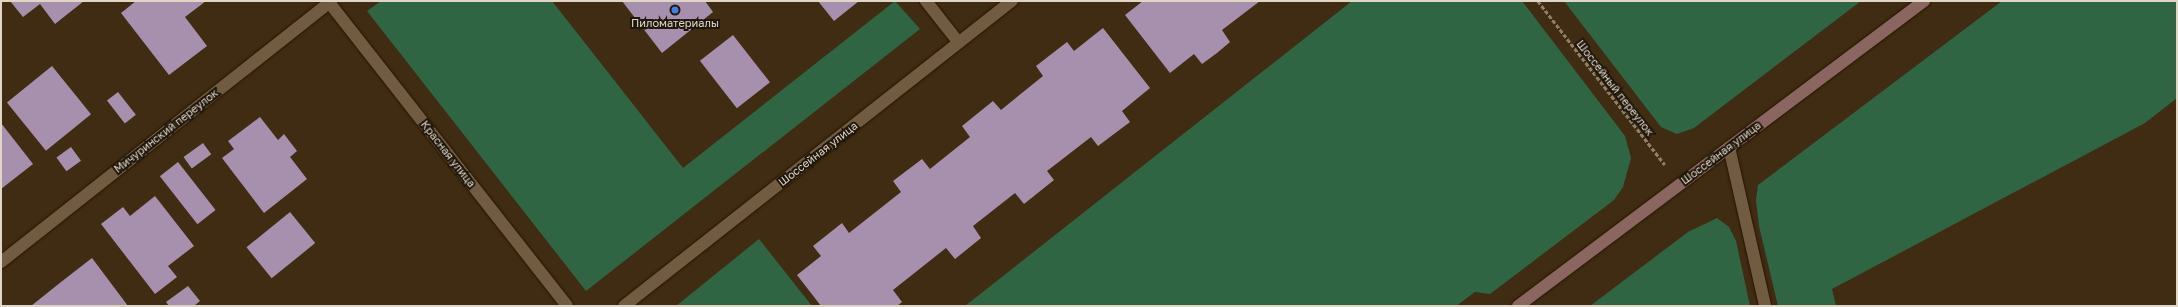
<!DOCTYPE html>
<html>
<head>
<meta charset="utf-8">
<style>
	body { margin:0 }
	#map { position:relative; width:2178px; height:307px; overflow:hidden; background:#402c12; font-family:"Golos Text",sans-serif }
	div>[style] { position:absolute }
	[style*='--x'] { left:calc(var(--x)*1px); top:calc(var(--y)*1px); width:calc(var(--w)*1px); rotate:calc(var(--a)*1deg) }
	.green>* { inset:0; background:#306544 }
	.building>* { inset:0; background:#a690ad; transform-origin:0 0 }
	.path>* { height:2.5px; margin-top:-1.25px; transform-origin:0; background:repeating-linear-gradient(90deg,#90806b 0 4px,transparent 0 6px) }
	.roads { filter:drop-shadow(0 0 1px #261400) drop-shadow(0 0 1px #261400) }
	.lane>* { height:12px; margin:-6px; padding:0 6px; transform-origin:6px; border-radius:6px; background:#715c41 }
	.street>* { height:12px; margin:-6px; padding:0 6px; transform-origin:6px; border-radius:6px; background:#715c41 }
	.secondary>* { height:12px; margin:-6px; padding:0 6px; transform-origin:6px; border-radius:6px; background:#8b6661 }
	.dots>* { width:11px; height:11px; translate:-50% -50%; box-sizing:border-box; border:2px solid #1f170c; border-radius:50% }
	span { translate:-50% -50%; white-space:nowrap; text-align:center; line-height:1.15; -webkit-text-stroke:4px #1f170c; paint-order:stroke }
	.poi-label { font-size:11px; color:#e1d5c6 }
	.street-label { font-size:11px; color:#e1d5c6 }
	.frame { position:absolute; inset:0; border:2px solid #e1d5c6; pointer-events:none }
</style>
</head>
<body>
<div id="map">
	<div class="green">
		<i style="clip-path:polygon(381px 1px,552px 1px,683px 168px,895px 1px,920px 29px,586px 291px,367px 11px)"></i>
		<i style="clip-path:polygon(1352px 1px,1522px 1px,1625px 136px,1631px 158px,1623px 187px,1614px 200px,1490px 294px,1475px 292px,1456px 306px,965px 306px)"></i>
		<i style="clip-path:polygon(1564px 1px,1861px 1px,1694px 128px,1677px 134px,1661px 127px)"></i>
		<i style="clip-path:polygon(2002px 1px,2177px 1px,2177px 98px,2145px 123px,1832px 289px,1836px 306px,1778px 306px,1759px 226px,1756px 200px,1758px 185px)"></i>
		<i style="clip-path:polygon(1717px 218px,1729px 227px,1736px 241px,1750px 306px,1590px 306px,1688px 232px)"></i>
		<i style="clip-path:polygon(759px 239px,812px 306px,676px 306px)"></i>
	</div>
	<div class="building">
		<i style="clip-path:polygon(10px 1px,84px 1px,55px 24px,40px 4px,23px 17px)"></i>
		<i style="clip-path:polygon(136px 1px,206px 1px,185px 17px,207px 46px,169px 75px,121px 13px)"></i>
		<i style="clip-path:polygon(622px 1px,705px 1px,713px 12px,662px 53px)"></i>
		<i style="clip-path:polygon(818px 1px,859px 1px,834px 21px)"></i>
		<i style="clip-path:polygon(1143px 1px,1260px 1px,1222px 30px,1230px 42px,1217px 53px,1202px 64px,1194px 54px,1170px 73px,1125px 15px)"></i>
		<i style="clip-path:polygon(1103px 28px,1150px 88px,1122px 111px,1130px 122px,1098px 146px,1091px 137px,1047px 171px,1054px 180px,1024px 204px,1015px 193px,973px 226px,981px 238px,955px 259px,946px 248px,893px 290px,902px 302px,897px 306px,821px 306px,797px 275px,821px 256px,813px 246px,842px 223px,849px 233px,901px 192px,893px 181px,922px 159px,930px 169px,970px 137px,962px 126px,993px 101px,1001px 110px,1043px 76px,1036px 66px,1067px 42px,1074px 51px)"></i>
		<i style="left:733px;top:35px;width:60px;height:42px;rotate:52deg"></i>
		<i style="left:52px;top:66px;width:62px;height:58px;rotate:51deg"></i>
		<i style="left:118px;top:92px;width:29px;height:14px;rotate:52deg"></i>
		<i style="clip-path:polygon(260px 117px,278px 140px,284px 134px,297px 151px,290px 157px,307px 179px,264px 213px,222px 158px,234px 149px,228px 141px)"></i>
		<i style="clip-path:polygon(1px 123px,33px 164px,1px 189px)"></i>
		<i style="left:203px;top:143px;width:14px;height:24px;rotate:54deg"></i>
		<i style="left:71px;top:147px;width:17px;height:18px;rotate:54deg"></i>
		<i style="left:178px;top:162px;width:61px;height:23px;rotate:52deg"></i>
		<i style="clip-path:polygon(155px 196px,194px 246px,168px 266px,177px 277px,155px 294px,101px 224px,123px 207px,130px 216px)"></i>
		<i style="left:290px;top:212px;width:40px;height:56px;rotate:51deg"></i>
		<i style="clip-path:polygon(92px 258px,128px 306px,31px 306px,61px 282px)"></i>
		<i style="clip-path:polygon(188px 286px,200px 301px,194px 306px,169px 306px,166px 302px)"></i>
	</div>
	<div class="path">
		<i style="--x:1538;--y:1;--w:207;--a:52.2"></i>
		<i style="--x:1472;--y:306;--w:4;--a:0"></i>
	</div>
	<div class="roads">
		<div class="lane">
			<i style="--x:1;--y:262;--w:421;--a:-38.3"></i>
		</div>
		<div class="street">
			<i style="--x:328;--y:1;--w:387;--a:51.9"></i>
			<i style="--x:926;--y:1;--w:53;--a:51.8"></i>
			<i style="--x:1729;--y:147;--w:163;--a:77.2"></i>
			<i style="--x:624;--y:306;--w:494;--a:-38.2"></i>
		</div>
		<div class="secondary">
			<i style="--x:1518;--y:306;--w:508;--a:-36.92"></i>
		</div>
	</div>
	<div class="dots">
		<i style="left:675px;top:10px;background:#3f7fe0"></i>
	</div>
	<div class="poi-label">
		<span style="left:675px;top:23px">Пиломатериалы</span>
	</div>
	<div class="street-label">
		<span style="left:1615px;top:88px;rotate:52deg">Шоссейный переулок</span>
		<span style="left:166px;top:131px;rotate:-38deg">Мичуринский переулок</span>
		<span style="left:1721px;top:153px;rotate:-37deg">Шоссейная улица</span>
		<span style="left:448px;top:154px;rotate:52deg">Красная улица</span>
		<span style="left:818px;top:154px;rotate:-38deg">Шоссейная улица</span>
	</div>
	<div class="frame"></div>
</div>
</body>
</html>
